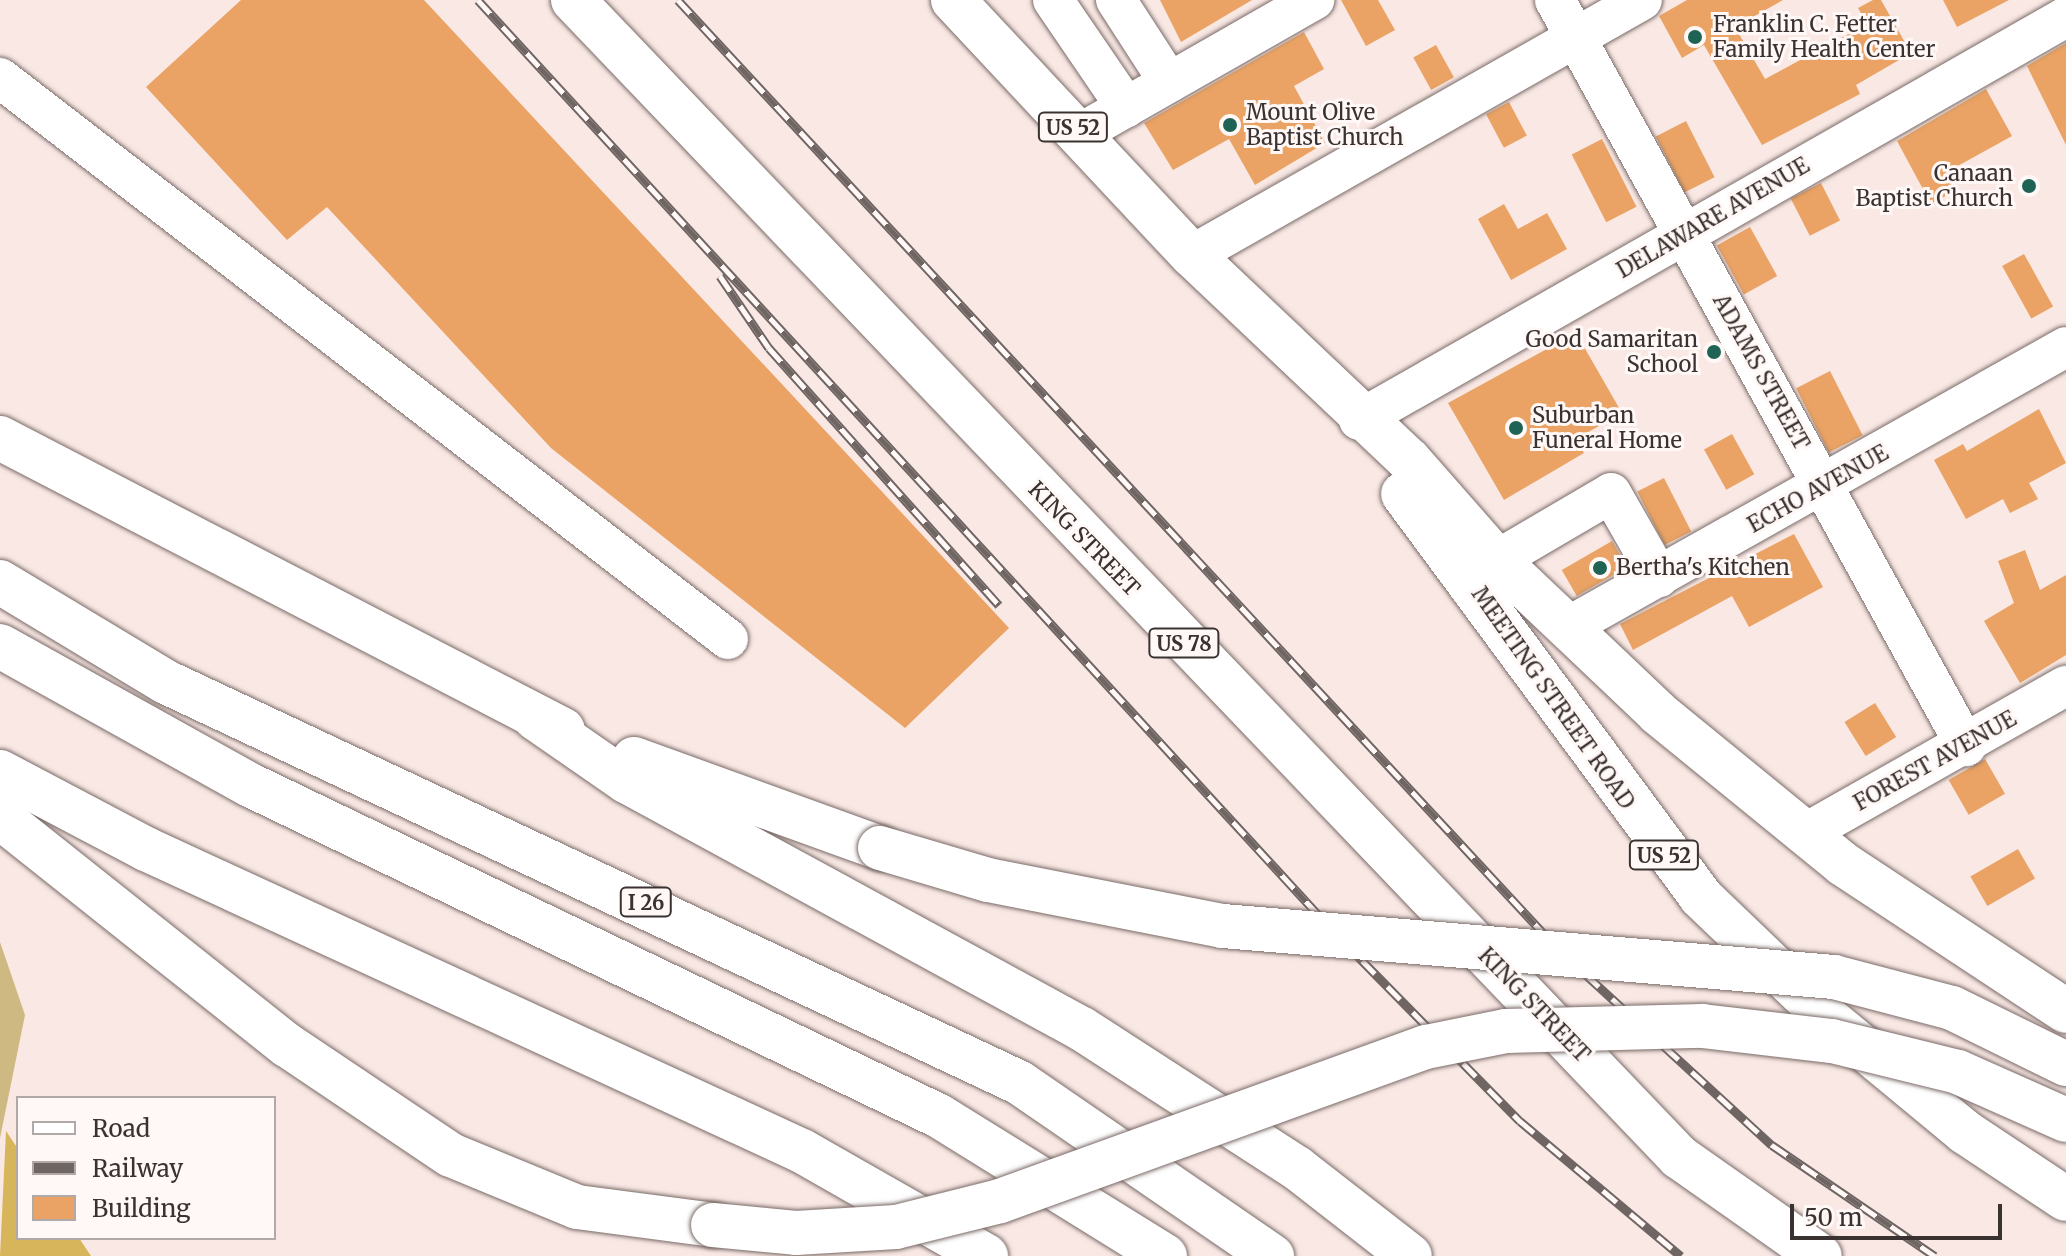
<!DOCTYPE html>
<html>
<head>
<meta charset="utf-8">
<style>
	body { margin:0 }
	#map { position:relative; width:2066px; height:1256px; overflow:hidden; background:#f9e8e4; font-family:Merriweather,serif }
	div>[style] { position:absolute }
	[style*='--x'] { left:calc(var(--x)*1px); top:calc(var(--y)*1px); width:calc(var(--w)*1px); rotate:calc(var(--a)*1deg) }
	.green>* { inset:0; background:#ceb982 }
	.forest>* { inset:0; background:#d6b55b }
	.building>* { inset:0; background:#eaa364; transform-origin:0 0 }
	.roads { filter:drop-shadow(0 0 2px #7a6b68) drop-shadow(0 0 2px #7a6b68) }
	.minor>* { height:40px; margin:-20px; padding:0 20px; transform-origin:20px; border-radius:20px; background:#fff }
	.major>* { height:44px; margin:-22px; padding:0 22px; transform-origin:22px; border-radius:22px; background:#fff }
	.highway>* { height:44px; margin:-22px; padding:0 22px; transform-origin:22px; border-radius:22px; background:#fff }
	.rail>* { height:9px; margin-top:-4.5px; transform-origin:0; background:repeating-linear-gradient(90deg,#fff8f7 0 18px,#6f6563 0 36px); box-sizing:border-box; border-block:2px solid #6f6563 }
	.bridges { filter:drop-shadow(0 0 2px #7a6b68) drop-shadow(0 0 2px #7a6b68) }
	.highway-bridge>* { height:44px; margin:-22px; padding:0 22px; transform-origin:22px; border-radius:22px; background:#fff }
	.dots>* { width:22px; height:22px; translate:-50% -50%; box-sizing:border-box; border:4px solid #fff8f7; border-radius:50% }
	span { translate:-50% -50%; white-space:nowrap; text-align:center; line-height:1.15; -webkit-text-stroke:6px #fff8f7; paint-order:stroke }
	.shield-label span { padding:2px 6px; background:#fff8f7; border:2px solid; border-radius:6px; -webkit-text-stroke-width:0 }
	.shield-label { font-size:20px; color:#393231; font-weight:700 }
	.poi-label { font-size:22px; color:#393231 }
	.left { translate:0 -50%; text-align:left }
	.right { translate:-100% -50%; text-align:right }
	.street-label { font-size:22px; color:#393231 }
	.legend { position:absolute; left:16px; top:1096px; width:260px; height:144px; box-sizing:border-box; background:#fff8f7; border:2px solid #b0a9a8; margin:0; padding:10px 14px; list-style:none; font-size:24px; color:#393231 }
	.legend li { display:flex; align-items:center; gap:16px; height:40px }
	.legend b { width:40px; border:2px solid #b0a9a8 }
	.scale { position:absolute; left:1790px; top:1204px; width:212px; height:36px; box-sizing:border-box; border:4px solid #393231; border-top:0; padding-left:10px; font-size:24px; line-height:28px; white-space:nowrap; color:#393231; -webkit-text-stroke:6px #fff8f7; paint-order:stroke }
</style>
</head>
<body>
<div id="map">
	<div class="green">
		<i style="clip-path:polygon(0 942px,25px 1015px,0 1138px)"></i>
	</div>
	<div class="forest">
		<i style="clip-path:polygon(6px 1131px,18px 1149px,18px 1238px,79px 1238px,91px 1256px,0 1256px)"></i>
	</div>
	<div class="building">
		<i style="clip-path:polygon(241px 0,424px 0,1009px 628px,905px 728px,551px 448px,327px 207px,287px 240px,146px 87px)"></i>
		<i style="clip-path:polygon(1160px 0,1252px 0,1181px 42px)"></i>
		<i style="clip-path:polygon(1341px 0,1378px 0,1395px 30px,1366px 46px)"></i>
		<i style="clip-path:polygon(1687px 0,1783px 0,1735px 27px,1765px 79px,1867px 24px,1858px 8px,1873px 0,1881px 0,1911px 53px,1856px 85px,1860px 94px,1762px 145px,1704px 45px,1682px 58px,1659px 16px)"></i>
		<i style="clip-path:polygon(1943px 0,2009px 0,1957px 27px)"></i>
		<i style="clip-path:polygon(1304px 32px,1324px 69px,1294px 86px,1325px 143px,1255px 185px,1229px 139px,1173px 170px,1144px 123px)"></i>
		<i style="clip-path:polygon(2066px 43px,2066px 145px,2027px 66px)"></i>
		<i style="left:1436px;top:45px;width:37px;height:26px;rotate:61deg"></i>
		<i style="clip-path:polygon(1986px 89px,2012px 136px,1945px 173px,1955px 191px,1931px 204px,1897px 141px)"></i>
		<i style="left:1509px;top:102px;width:38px;height:26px;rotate:62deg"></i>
		<i style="left:1686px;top:121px;width:63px;height:34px;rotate:63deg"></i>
		<i style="left:1602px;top:139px;width:76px;height:34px;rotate:63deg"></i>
		<i style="left:1821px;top:183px;width:42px;height:34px;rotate:63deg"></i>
		<i style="clip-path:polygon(1504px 204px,1518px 229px,1547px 213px,1567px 249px,1511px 280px,1478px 219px)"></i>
		<i style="left:1750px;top:227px;width:56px;height:38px;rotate:61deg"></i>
		<i style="left:2024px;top:254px;width:60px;height:25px;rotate:61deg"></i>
		<i style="clip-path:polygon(1576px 333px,1622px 413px,1576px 439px,1584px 453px,1504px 500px,1448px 403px)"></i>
		<i style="left:1830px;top:371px;width:72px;height:38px;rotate:63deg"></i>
		<i style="clip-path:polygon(2039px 409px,2066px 463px,2029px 483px,2038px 499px,2010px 513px,2003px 499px,1966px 519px,1934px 460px,1963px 444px,1967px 451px)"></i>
		<i style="left:1732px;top:434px;width:46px;height:32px;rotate:61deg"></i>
		<i style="left:1664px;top:478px;width:60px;height:30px;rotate:63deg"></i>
		<i style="clip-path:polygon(1794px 534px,1823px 587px,1749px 627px,1732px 596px,1633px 650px,1620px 624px)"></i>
		<i style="left:1612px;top:541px;width:30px;height:58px;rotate:60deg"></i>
		<i style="clip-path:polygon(2025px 550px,2040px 590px,2066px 575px,2066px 655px,2020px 683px,1984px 621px,2014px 603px,1998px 561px)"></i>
		<i style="left:1875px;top:703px;width:40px;height:36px;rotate:58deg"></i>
		<i style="left:1985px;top:759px;width:40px;height:42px;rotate:60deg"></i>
		<i style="left:2018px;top:849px;width:34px;height:55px;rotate:60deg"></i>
	</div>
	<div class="roads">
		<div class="minor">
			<i style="--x:1053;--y:0;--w:130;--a:55.7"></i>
			<i style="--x:1116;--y:0;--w:98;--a:57.1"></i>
			<i style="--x:1555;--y:0;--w:852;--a:61.15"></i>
			<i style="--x:0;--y:78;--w:919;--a:37.62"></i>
			<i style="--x:1079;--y:134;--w:271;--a:-29.7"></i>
			<i style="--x:1192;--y:255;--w:517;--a:-29.54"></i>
			<i style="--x:1359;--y:420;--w:814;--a:-29.68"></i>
			<i style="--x:1497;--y:560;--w:132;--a:-30.4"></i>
			<i style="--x:1611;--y:493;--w:97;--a:60.3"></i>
			<i style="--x:1568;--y:627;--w:571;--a:-29.35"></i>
			<i style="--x:1804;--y:834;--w:301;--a:-29.5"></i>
		</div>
		<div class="major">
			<i style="--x:573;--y:0;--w:1601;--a:46.29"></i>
			<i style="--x:1679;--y:1157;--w:172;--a:35.1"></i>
			<i style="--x:953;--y:0;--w:349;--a:46.9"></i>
			<i style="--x:1192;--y:255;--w:299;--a:43.4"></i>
			<i style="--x:1409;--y:460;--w:133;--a:48.7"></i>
			<i style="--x:1497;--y:560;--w:222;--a:43.5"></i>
			<i style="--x:1658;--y:713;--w:239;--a:39.2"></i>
			<i style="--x:1843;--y:864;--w:267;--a:33.4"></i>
			<i style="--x:1403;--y:494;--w:500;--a:53.5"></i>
			<i style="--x:1700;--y:896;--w:175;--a:43.8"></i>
			<i style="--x:1826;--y:1017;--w:180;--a:39.6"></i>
			<i style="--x:1965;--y:1132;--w:121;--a:33.6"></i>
		</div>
		<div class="highway">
			<i style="--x:0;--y:438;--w:634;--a:27.41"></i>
			<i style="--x:0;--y:582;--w:194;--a:31.1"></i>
			<i style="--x:166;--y:682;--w:943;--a:25.15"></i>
			<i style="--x:1020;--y:1083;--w:306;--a:34.5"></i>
			<i style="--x:0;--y:646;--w:286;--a:29.1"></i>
			<i style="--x:250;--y:785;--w:764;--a:25.66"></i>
			<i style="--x:939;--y:1116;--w:266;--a:31.8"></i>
			<i style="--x:535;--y:718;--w:111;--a:34.7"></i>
			<i style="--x:626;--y:781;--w:519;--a:28.54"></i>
			<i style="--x:1082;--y:1029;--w:256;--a:32.9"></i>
			<i style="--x:1297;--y:1168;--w:143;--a:37.9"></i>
			<i style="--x:634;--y:759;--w:262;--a:19.9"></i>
			<i style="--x:0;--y:772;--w:165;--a:27.8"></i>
			<i style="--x:146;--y:849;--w:722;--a:24.72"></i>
			<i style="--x:802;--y:1151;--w:212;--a:29.7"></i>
			<i style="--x:0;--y:817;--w:367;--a:38.5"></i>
			<i style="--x:287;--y:1045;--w:197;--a:33.9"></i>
			<i style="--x:451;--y:1155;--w:136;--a:22.4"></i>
			<i style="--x:577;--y:1207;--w:137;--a:7.5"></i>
		</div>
	</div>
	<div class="rail">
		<i style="--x:478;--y:0;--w:1270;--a:47.43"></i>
		<i style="--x:1337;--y:935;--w:261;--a:45.5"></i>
		<i style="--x:1520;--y:1121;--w:210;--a:40"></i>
		<i style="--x:678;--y:0;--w:1296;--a:47.16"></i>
		<i style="--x:1559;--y:950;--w:289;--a:42.5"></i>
		<i style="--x:1772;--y:1145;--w:197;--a:34.3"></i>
		<i style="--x:720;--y:276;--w:87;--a:55.8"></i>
		<i style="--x:769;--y:348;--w:345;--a:48.2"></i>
	</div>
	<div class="bridges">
		<div class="highway-bridge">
			<i style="--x:880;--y:848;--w:113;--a:16.5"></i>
			<i style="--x:988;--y:880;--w:239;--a:11.1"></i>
			<i style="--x:1223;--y:926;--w:613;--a:4.77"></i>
			<i style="--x:1834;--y:977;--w:122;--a:14.7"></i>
			<i style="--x:1952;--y:1008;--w:127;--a:26.2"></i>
			<i style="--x:713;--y:1225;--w:83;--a:5.5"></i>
			<i style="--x:796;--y:1233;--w:100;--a:-3.4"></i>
			<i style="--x:896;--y:1227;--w:107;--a:-14"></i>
			<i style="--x:1000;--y:1201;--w:453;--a:-19.9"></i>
			<i style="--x:1426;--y:1047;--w:82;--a:-11.3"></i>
			<i style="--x:1506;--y:1031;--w:196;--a:-1.5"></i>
			<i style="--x:1702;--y:1026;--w:131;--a:6.6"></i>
			<i style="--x:1832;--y:1041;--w:130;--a:13.8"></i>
			<i style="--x:1958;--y:1072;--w:118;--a:24"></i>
		</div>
	</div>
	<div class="dots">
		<i style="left:1695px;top:37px;background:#1e6354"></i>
		<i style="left:1230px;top:125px;background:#1e6354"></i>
		<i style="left:2029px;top:186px;background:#1e6354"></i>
		<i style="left:1714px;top:352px;background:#1e6354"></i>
		<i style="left:1516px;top:428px;background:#1e6354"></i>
		<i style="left:1600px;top:568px;background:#1e6354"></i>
	</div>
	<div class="shield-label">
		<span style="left:1073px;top:127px">US 52</span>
		<span style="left:1184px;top:643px">US 78</span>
		<span style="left:1664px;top:855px">US 52</span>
		<span style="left:646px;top:902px">I 26</span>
	</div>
	<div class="poi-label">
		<span class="left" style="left:1713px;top:37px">Franklin C. Fetter<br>Family Health Center</span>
		<span class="left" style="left:1246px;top:125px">Mount Olive<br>Baptist Church</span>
		<span class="right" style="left:2013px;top:186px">Canaan<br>Baptist Church</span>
		<span class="right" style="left:1698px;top:352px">Good Samaritan<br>School</span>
		<span class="left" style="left:1532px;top:428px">Suburban<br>Funeral Home</span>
		<span class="left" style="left:1616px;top:568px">Bertha's Kitchen</span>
	</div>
	<div class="street-label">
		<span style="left:1713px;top:218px;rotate:-30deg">DELAWARE AVENUE</span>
		<span style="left:1761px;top:372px;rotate:61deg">ADAMS STREET</span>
		<span style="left:1818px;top:489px;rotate:-29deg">ECHO AVENUE</span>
		<span style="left:1084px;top:539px;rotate:46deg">KING STREET</span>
		<span style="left:1553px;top:698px;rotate:55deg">MEETING STREET ROAD</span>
		<span style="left:1935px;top:761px;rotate:-29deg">FOREST AVENUE</span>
		<span style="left:1534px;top:1005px;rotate:46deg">KING STREET</span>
	</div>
	<ul class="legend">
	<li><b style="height:10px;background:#fff"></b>Road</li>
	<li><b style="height:10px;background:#6f6563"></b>Railway</li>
	<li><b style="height:22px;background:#eaa364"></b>Building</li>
	</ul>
	<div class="scale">50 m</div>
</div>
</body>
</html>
